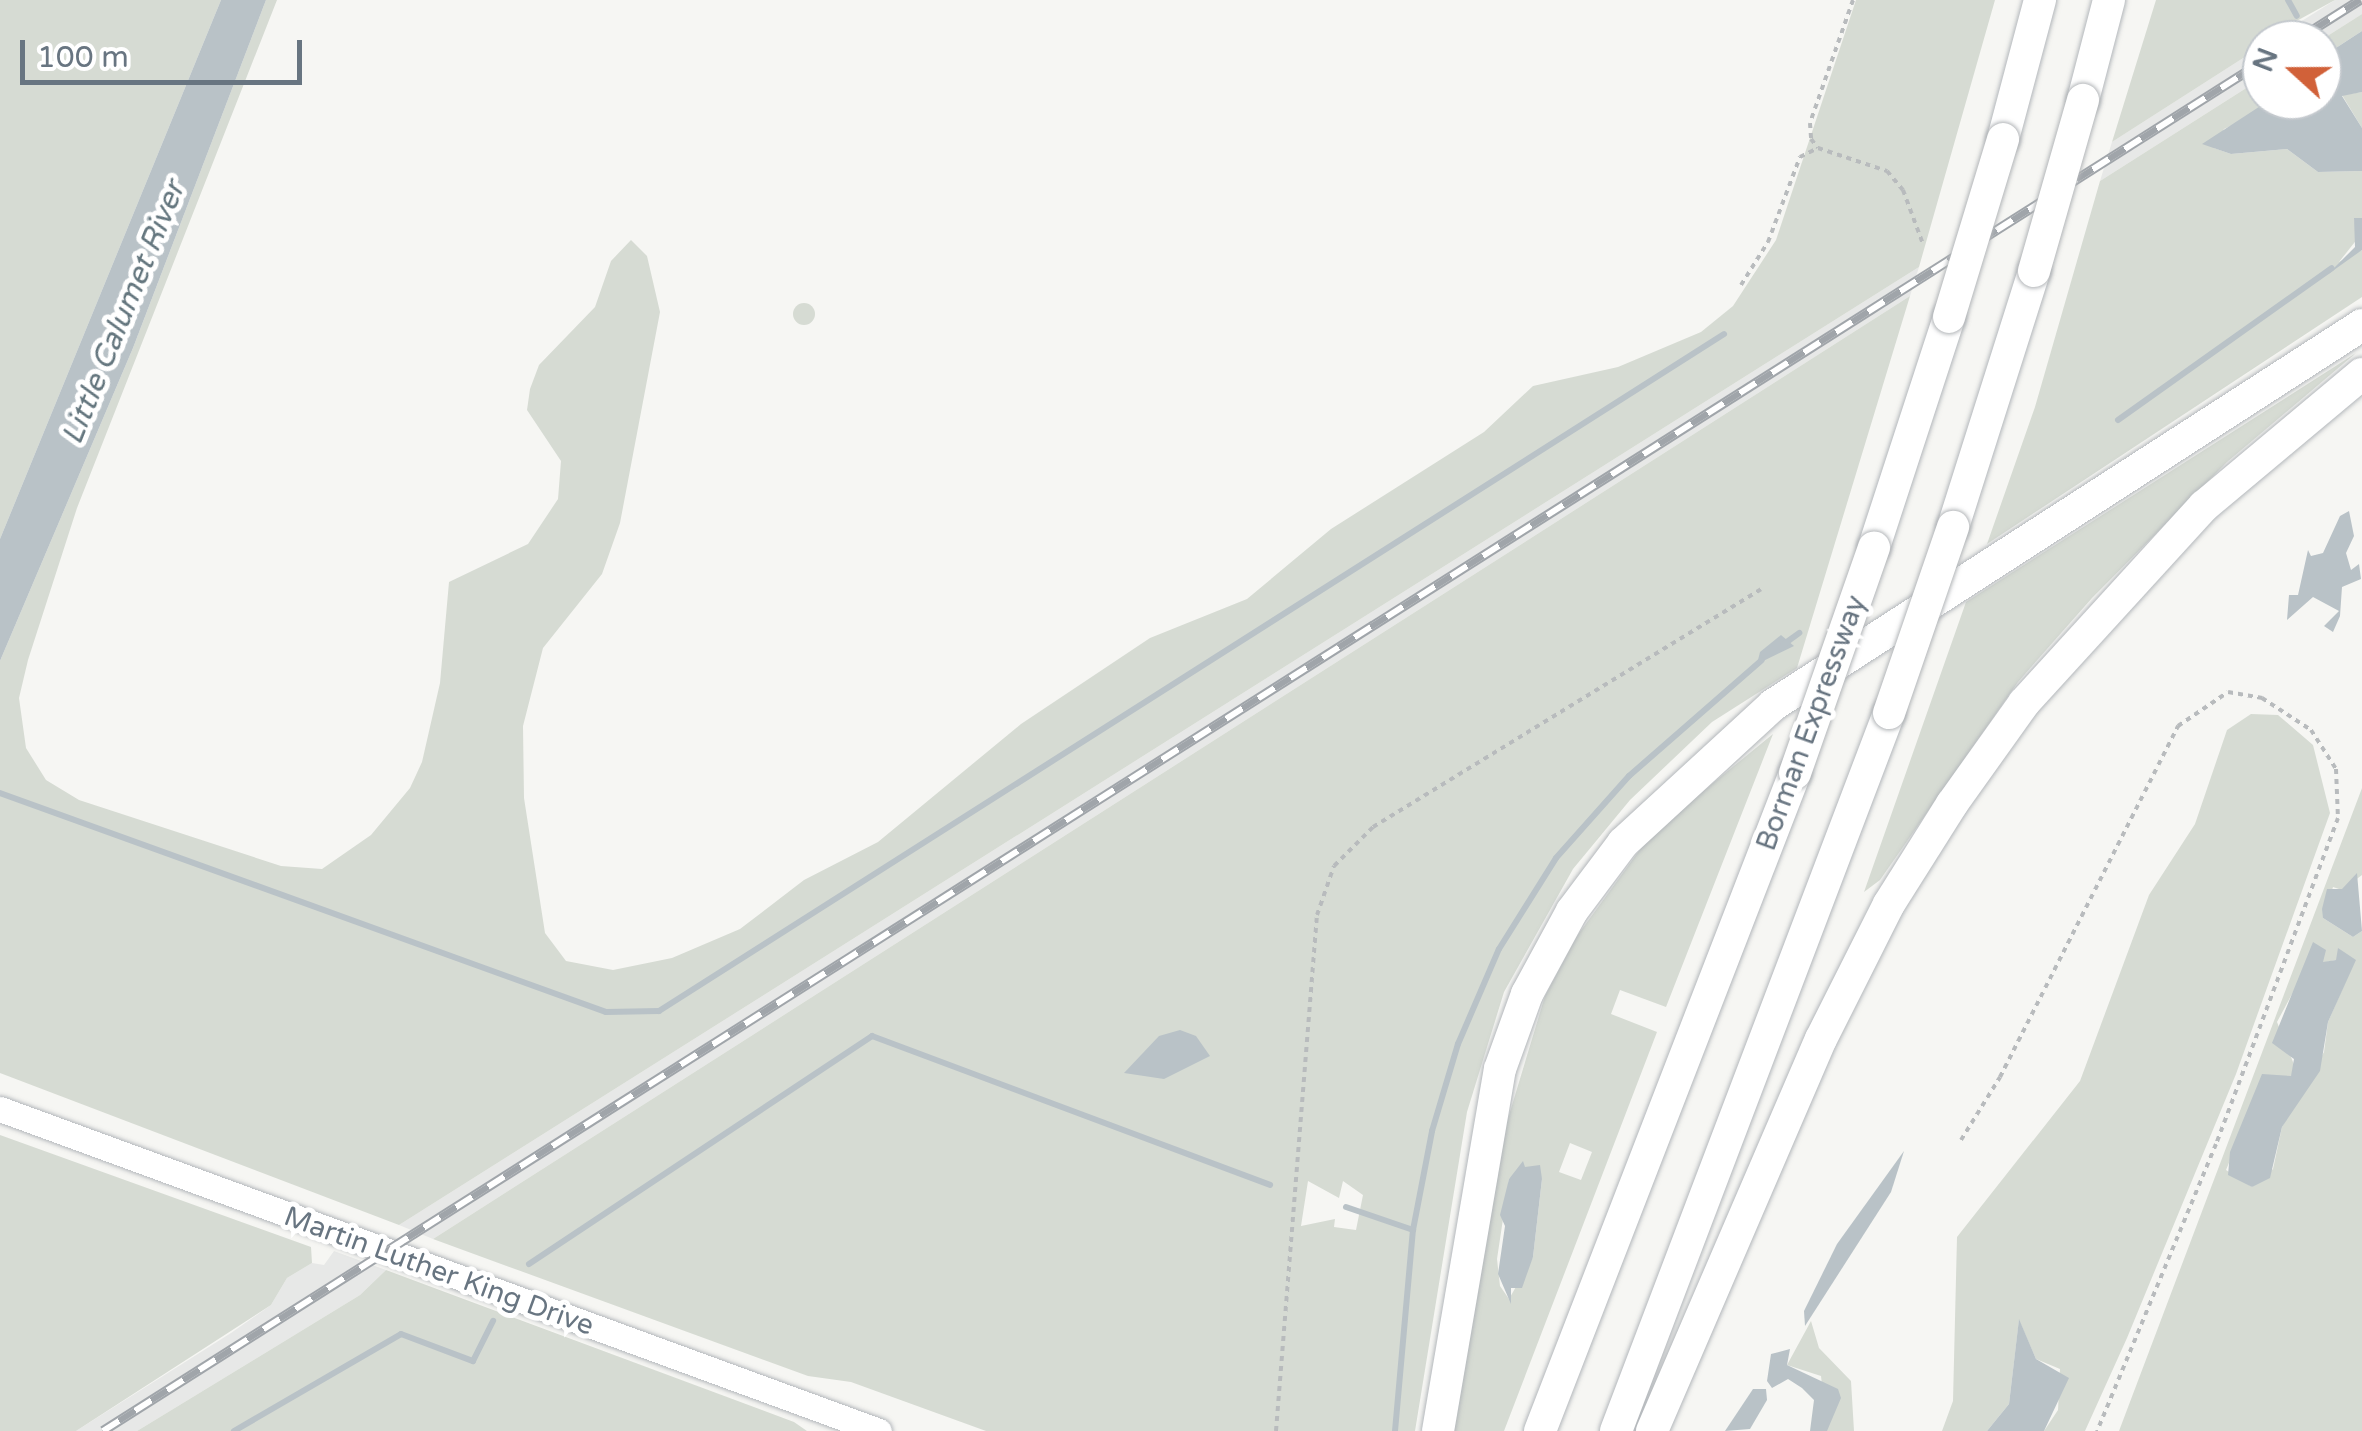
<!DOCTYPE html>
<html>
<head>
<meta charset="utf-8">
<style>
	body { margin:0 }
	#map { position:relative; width:2362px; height:1431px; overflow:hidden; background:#f6f6f3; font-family:"Varela Round",sans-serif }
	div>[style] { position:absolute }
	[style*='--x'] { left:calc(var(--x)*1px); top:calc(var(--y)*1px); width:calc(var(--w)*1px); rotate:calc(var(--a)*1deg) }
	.built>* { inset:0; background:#e7e8e7 }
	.green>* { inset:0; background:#d6dbd3 }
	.round { border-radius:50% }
	.water>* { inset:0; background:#b9c2c7 }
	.stream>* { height:6px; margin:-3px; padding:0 3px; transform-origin:3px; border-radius:3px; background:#b9c2c7 }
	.path>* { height:4px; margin-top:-2px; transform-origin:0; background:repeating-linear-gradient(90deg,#b8bbbd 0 5px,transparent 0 10px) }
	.roads { filter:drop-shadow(0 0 2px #b3b7bb) drop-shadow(0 0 2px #b3b7bb) }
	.secondary>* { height:25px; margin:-12.5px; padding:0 12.5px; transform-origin:12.5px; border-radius:12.5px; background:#fff }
	.motorway>* { height:32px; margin:-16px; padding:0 16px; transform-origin:16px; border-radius:16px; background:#fff }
	.rail>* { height:10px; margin-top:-5px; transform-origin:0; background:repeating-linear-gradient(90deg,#fff 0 19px,#a0a5aa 0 38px); box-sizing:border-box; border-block:2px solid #a0a5aa }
	.bridges { filter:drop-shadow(0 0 2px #b3b6b9) drop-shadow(0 0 2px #b3b6b9) }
	.motorway-bridge>* { height:32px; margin:-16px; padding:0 16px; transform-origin:16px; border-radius:16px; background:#fff }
	span { translate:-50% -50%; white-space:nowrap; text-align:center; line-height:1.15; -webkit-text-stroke:10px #fff; paint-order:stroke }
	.street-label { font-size:28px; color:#687581 }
	.water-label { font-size:30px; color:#64767e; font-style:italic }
	.north { position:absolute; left:2242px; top:20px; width:100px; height:100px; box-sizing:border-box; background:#fff; border:2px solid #c3c8cd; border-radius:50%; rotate:291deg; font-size:28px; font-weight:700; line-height:40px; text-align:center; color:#687581 }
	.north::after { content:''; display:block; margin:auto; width:35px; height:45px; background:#d16139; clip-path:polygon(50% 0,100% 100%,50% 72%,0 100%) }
	.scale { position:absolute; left:20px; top:40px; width:282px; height:45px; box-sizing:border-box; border:5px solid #687581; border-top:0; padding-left:12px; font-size:30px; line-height:35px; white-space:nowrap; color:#687581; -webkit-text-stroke:8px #fff; paint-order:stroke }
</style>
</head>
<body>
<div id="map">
	<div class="built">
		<i style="clip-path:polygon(2335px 0,2362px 0,2362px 14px,2321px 40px,2272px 40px)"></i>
		<i style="clip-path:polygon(2262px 46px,2262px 78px,2100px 181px,2112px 142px)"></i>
		<i style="clip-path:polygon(1919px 267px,1910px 296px,433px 1239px,399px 1225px)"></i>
		<i style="clip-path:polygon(334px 1251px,386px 1270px,360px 1295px,137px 1431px,76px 1431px,231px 1333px,271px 1305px,287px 1278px,312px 1263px,324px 1265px)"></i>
	</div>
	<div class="green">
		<i style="clip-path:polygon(0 0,221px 0,0 539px)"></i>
		<i style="clip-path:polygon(266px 0,277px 0,77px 508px,28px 660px,19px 698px,26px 748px,46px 780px,79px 800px,281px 866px,322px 869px,371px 835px,410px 788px,422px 762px,440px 683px,449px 582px,528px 544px,558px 499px,561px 461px,527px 410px,530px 389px,539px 365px,595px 307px,611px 261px,631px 240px,647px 256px,660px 312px,620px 523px,602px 574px,543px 648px,523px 726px,524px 798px,545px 933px,566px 961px,613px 970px,672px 958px,740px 929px,804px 880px,878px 842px,1021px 724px,1150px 638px,1247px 599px,1331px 529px,1484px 432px,1533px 386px,1618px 367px,1701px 332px,1733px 306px,1776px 240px,1856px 0,1995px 0,1919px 267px,399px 1225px,0 1073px,0 661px,133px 348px)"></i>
		<i style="clip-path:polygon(2156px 0,2335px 0,2262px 40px,2262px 46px,2112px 142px)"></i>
		<i style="clip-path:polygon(2362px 14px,2362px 31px,2322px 57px,2321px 40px)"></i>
		<i style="clip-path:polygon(2262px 78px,2262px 100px,2281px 102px,2224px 129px,2214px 148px,2231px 154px,2287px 149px,2318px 172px,2362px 171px,2362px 218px,2354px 219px,2358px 238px,2339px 262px,2362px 250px,2362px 297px,1987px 544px,2035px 407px,2100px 181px)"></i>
		<i style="clip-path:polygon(2362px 92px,2362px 128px,2342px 95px)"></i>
		<i style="clip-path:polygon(evenodd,1910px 296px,1797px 668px,1712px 722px,1630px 800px,1573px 869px,1504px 992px,1467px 1112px,1415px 1431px,986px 1431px,851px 1382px,808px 1376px,433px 1239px,1910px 296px,1308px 1181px,1339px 1198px,1343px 1181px,1363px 1195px,1356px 1230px,1334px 1227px,1335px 1219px,1301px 1226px,1308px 1181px)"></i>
		<i class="round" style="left:793px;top:303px;width:22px;height:22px"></i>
		<i style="clip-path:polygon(2356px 353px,2227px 462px,2092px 598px,2018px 682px,1880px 880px,1864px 892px,1966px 602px)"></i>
		<i style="clip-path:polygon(2251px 714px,2278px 715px,2313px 745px,2330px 813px,2236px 1074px,2127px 1338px,2085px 1431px,2044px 1431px,2058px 1410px,2060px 1369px,2036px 1359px,2019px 1320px,2009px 1404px,1987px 1431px,1942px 1431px,1953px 1401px,1957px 1237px,2080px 1081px,2149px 895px,2195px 824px,2227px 730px)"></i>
		<i style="clip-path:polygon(evenodd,1773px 734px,1666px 1007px,1620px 990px,1611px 1014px,1657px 1032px,1504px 1431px,1453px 1431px,1500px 1145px,1545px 996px,1577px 936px,1652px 833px,1773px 734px,1570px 1143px,1592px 1152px,1581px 1180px,1559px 1172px,1570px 1143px,1773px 734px,1525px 1167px,1534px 1167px,1542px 1179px,1533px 1257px,1509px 1299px,1500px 1286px,1497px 1259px,1509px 1179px,1525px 1167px)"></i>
		<i style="clip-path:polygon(evenodd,2362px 788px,2362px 875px,2342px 890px,2333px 887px,2323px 918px,2353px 937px,2362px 931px,2362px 1431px,2119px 1431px,2362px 788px,2336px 960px,2355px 960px,2328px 1022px,2324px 1052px,2282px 1127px,2273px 1169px,2252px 1187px,2226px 1170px,2263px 1081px,2291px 1077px,2295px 1067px,2277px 1022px,2307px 966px,2336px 960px)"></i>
		<i style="clip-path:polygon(0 1135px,311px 1247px,312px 1263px,287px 1278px,271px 1305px,76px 1431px,0 1431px)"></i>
		<i style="clip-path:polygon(386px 1270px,794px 1422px,807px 1431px,137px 1431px,360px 1295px)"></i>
		<i style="clip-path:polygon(1811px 1321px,1819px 1348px,1851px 1381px,1854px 1431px,1827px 1431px,1821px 1376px,1787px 1365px)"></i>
	</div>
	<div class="water">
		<i style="clip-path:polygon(221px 0,266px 0,133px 348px,0 661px,0 539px)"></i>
		<i style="clip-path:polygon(2362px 31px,2362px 92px,2342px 96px,2362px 128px,2362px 171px,2318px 172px,2287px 149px,2231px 154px,2202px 144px,2265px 103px,2322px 100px,2322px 57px)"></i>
		<i style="clip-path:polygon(2354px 218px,2362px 218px,2362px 250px,2327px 275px,2355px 247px)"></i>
		<i style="clip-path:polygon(2349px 511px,2354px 536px,2346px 553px,2351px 570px,2359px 564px,2361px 579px,2342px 587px,2340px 616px,2333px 632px,2324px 626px,2339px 611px,2313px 597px,2287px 620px,2289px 595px,2298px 595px,2308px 550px,2311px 556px,2323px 553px,2340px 516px)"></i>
		<i style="clip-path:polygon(1781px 635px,1794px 646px,1757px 664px,1760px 652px)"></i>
		<i style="clip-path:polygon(2357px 873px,2362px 931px,2353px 937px,2323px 918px,2322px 909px,2327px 889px,2342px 889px)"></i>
		<i style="clip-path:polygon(2313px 942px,2326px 950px,2323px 962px,2336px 960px,2338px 948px,2356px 960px,2328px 1022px,2320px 1071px,2282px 1127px,2270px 1178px,2252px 1187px,2228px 1175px,2230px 1152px,2262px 1074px,2291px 1076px,2294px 1059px,2272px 1043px)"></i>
		<i style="clip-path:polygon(1180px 1030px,1196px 1036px,1210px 1056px,1164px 1079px,1124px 1073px,1159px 1036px)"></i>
		<i style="clip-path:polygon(1904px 1151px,1891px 1192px,1805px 1326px,1804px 1311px,1837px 1244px)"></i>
		<i style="clip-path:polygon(1523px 1161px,1525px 1167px,1540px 1165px,1542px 1179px,1533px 1257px,1522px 1288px,1511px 1288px,1511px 1304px,1498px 1274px,1505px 1226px,1500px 1215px,1509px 1179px)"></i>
		<i style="clip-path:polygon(2019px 1319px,2036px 1359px,2069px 1378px,2044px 1431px,1987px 1431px,2009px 1404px)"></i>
		<i style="clip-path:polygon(1790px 1349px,1787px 1365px,1838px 1389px,1841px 1398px,1827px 1431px,1810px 1431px,1814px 1400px,1802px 1388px,1788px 1379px,1772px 1388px,1767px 1381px,1771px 1354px)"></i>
		<i style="clip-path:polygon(1753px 1389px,1766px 1389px,1767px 1400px,1750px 1429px,1725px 1431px)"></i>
	</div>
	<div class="stream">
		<i style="--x:2288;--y:0;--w:18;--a:61"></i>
		<i style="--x:2118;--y:420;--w:262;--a:-35.4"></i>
		<i style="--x:1784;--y:644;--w:19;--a:-36"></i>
		<i style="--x:0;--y:793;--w:644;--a:19.87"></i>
		<i style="--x:606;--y:1012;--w:53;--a:-1.1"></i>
		<i style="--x:659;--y:1011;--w:1262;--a:-32.44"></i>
		<i style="--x:1346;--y:1207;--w:71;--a:18.9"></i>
		<i style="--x:529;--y:1264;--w:412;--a:-33.6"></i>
		<i style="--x:872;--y:1036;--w:425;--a:20.5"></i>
		<i style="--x:234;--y:1431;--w:193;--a:-30.1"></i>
		<i style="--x:401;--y:1334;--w:77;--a:20.6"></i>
		<i style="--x:473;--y:1361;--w:45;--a:-63.4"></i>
		<i style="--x:1395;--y:1431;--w:202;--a:-84.9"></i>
		<i style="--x:1413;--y:1230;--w:101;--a:-79.1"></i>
		<i style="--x:1432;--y:1131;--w:91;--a:-73.4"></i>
		<i style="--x:1458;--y:1044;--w:103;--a:-66.7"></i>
		<i style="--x:1499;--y:949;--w:107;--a:-57.9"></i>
		<i style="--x:1556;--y:858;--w:110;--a:-48.3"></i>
		<i style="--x:1629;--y:776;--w:176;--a:-41.1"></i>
	</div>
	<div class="path">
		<i style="--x:1853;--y:0;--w:130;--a:109.3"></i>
		<i style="--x:1810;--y:123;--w:16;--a:86"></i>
		<i style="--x:1811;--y:139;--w:11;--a:52"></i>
		<i style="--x:1818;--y:148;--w:73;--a:18.4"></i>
		<i style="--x:1887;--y:171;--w:25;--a:50"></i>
		<i style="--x:1903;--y:190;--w:58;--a:69.7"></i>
		<i style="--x:1741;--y:285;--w:51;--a:-57.9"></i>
		<i style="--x:1768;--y:242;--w:91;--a:-69.4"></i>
		<i style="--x:1800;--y:157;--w:20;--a:-27"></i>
		<i style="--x:1961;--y:1140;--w:74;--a:-58.2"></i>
		<i style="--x:2000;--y:1077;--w:394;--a:-63.1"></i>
		<i style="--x:2178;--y:726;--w:60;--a:-34.2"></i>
		<i style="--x:2228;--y:692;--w:35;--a:10"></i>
		<i style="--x:2262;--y:698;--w:59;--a:33.1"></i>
		<i style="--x:2311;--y:730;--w:46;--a:57.3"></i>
		<i style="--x:2336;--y:769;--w:49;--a:87.7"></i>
		<i style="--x:2338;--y:818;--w:348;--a:110.5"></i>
		<i style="--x:2216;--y:1144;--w:311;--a:112.5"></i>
		<i style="--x:1276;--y:1431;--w:518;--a:-85.46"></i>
		<i style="--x:1317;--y:915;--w:52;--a:-70.9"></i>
		<i style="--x:1334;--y:866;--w:55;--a:-45"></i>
		<i style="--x:1373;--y:827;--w:455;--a:-31.5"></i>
	</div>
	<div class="roads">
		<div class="secondary">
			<i style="--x:0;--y:1109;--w:936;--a:20.12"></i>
		</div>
		<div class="motorway">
			<i style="--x:2083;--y:100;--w:103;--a:-75.4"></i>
			<i style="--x:2003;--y:139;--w:144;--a:-75.1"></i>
			<i style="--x:1953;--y:527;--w:269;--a:-72.4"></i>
			<i style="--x:1874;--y:547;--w:242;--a:-71.9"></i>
			<i style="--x:1438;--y:1431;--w:367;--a:-80.3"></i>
			<i style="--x:1500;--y:1069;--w:80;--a:-70.2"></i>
			<i style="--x:1527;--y:994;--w:94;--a:-61.5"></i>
			<i style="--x:1572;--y:911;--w:85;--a:-53.1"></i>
			<i style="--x:1623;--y:843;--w:204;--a:-42.6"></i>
			<i style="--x:1773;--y:705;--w:701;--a:-32.83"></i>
			<i style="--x:1540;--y:1431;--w:706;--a:-68.82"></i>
			<i style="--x:1616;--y:1431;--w:768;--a:-69.18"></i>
			<i style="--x:1652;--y:1431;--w:427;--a:-66.7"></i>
			<i style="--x:1821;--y:1039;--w:151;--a:-63.3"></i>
			<i style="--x:1889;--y:904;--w:118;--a:-57.8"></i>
			<i style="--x:1952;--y:804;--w:124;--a:-54.5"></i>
			<i style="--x:2024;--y:703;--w:267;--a:-47.6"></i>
			<i style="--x:2204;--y:506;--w:206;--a:-39.9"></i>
		</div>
	</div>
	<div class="rail">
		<i style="--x:2297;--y:40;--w:75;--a:-32.4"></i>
		<i style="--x:103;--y:1431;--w:2556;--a:-32.38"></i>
	</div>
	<div class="bridges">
		<div class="motorway-bridge">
			<i style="--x:2034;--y:271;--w:178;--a:-74"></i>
			<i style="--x:1949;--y:317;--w:186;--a:-73.1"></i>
			<i style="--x:1889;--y:713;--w:197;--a:-71"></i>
			<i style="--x:1795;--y:773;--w:239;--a:-70.7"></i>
		</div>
	</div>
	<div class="street-label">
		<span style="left:1811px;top:723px;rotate:-70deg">Borman Expressway</span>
		<span style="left:439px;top:1271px;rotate:20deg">Martin Luther King Drive</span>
	</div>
	<div class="water-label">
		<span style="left:124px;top:313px;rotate:-68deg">Little Calumet River</span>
	</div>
	<div class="north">N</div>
	<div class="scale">100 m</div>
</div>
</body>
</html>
